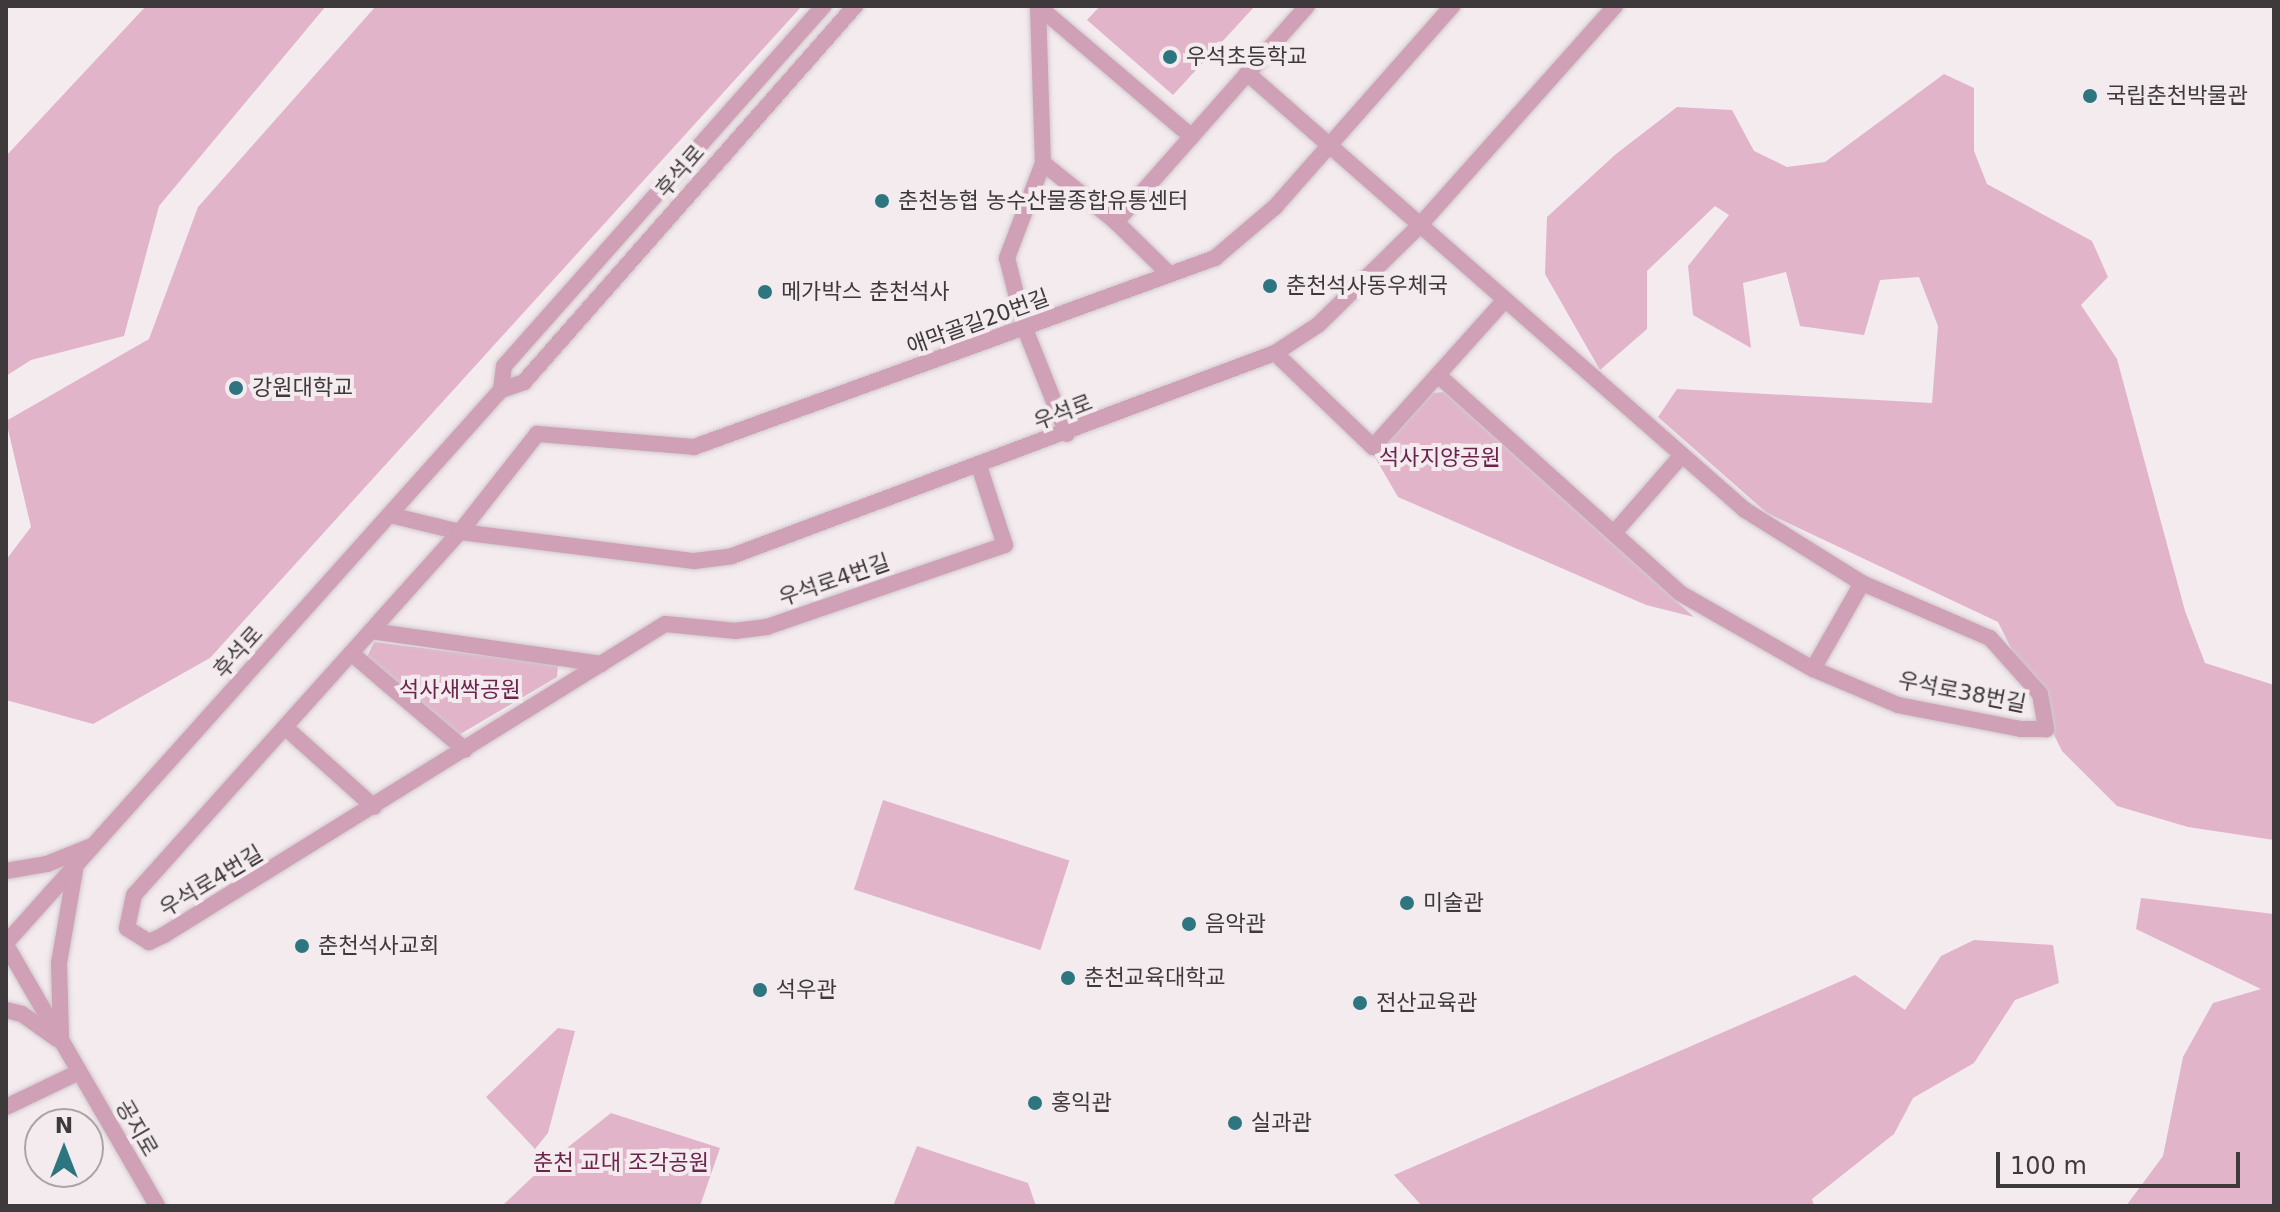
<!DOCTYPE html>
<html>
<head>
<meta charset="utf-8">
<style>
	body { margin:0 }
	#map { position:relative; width:2280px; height:1212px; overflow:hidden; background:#f4ebef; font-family:"DejaVu Sans","Noto Sans KR",sans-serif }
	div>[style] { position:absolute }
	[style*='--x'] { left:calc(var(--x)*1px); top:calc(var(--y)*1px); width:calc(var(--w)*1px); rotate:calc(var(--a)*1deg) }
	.green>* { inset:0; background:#e1b4ca; transform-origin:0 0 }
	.roads { filter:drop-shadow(0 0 2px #d0c8cb) drop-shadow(0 0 2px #d0c8cb) }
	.minor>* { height:16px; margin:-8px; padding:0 8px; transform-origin:8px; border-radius:8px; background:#cfa0b6 }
	.dots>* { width:22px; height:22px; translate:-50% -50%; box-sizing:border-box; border:4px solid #f4ebef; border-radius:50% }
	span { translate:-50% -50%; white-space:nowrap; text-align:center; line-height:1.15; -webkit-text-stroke:8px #f4ebef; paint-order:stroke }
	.poi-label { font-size:22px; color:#3e3a3c }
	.left { translate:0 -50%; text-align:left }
	.street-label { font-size:22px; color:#3e3a3c }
	.park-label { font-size:22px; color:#6b254d }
	.frame { position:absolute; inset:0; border:8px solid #3e3a3c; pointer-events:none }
	.north { position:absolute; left:24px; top:1108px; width:80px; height:80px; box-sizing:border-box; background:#f4ebef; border:2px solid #aba4a7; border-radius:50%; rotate:0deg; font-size:22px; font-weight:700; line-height:32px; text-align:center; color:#3e3a3c }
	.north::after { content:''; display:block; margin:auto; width:28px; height:36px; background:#2d757f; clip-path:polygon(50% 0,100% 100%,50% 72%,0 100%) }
	.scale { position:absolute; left:1996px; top:1152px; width:244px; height:36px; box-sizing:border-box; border:4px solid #3e3a3c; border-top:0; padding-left:10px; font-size:24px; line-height:28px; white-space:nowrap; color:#3e3a3c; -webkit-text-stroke:6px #f4ebef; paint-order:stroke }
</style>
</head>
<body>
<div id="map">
	<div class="green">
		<i style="clip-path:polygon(146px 6px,326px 6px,159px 206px,124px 336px,31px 360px,6px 376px,6px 156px)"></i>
		<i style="clip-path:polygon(376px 6px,802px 6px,210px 658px,93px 724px,6px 700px,6px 560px,31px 527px,6px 421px,149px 339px,198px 207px)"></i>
		<i style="clip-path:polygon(1100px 6px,1255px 6px,1173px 95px,1087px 20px)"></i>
		<i style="clip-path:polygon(1944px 74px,1974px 88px,1974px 151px,1987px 184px,2092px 241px,2108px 277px,2081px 305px,2117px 359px,2185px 611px,2205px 663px,2274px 685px,2274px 840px,2188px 827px,2117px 806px,2062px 751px,1998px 622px,1767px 513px,1658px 417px,1677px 389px,1932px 403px,1938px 326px,1919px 277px,1880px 280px,1864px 335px,1800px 326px,1786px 272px,1743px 283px,1751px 348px,1693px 315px,1688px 266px,1729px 215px,1715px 206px,1647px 271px,1647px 329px,1600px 370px,1545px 274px,1547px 217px,1616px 154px,1677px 107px,1732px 110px,1754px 151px,1787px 167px,1825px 162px)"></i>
		<i style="clip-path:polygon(1444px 392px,1694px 617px,1646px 605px,1398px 497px,1373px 454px,1432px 393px)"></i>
		<i style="clip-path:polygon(374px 642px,558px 665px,557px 677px,457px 736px,366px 659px)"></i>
		<i style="left:883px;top:800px;width:196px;height:94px;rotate:18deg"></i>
		<i style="clip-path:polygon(2141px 898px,2274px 914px,2274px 1206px,2126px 1206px,2163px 1156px,2183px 1057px,2213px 1003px,2261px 989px,2136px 929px)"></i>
		<i style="clip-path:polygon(1974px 940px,2053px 945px,2059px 983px,2015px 1000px,1974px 1063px,1913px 1098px,1894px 1134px,1812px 1199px,1814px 1206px,1422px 1206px,1394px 1175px,1855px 975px,1905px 1010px,1941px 956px)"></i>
		<i style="clip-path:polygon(558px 1028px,575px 1031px,548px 1133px,535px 1149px,486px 1097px)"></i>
		<i style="clip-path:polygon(611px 1113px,720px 1148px,700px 1206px,502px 1206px,543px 1167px)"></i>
		<i style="clip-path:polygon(917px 1146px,1028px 1183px,1036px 1206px,893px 1206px)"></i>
	</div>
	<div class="roads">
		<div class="minor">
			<i style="--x:1038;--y:6;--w:157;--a:88.2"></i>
			<i style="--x:1043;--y:163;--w:102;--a:110.8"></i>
			<i style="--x:1007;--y:258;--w:73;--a:75.8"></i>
			<i style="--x:1025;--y:329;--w:113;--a:68.2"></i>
			<i style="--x:1038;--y:6;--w:202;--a:40.4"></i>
			<i style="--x:1247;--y:73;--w:663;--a:41.27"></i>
			<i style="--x:1745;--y:510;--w:138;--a:32"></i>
			<i style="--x:1862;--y:583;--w:139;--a:23.3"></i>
			<i style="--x:1990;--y:638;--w:75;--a:48.2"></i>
			<i style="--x:2040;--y:694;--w:36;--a:80"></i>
			<i style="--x:2046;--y:729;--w:25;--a:180"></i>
			<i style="--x:2021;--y:729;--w:125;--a:-169"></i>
			<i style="--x:1898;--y:705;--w:92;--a:-157"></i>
			<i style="--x:1813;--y:669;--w:153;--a:-150.3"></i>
			<i style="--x:1680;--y:593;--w:324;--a:-138"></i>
			<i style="--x:1043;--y:163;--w:94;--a:38.9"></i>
			<i style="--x:1116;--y:222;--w:73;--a:44.4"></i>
			<i style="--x:1116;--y:222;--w:288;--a:-48.5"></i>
			<i style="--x:1275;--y:353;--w:136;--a:43.8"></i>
			<i style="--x:1373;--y:447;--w:196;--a:-48.1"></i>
			<i style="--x:501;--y:390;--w:24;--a:-83"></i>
			<i style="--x:504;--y:366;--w:482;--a:-48.4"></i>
			<i style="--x:979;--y:466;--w:83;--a:71.8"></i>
			<i style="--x:1005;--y:545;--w:252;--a:161"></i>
			<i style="--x:767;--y:627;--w:31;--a:173"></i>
			<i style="--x:736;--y:631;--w:71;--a:-174.4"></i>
			<i style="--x:665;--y:624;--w:590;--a:148.17"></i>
			<i style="--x:164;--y:935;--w:17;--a:155"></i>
			<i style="--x:149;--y:942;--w:26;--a:-148"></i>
			<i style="--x:127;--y:928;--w:34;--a:-78"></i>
			<i style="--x:134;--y:895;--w:488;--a:-48.1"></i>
			<i style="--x:460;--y:532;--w:125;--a:-51.8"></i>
			<i style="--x:537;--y:434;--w:158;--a:4.7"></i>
			<i style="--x:694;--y:447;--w:554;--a:-19.94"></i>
			<i style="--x:1215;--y:258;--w:79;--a:-40.4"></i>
			<i style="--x:1275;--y:207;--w:268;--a:-48.6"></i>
			<i style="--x:390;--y:515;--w:72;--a:13.7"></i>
			<i style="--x:460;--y:532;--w:236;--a:7.1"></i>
			<i style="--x:694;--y:561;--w:38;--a:-7"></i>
			<i style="--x:732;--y:556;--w:580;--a:-20.5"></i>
			<i style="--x:1275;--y:353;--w:51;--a:-33.1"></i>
			<i style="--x:1318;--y:325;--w:143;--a:-44.4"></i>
			<i style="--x:1420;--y:225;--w:293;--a:-48.3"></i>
			<i style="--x:1614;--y:533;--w:103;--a:-48.9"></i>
			<i style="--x:371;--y:631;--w:233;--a:8.1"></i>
			<i style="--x:352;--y:654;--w:148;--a:40.3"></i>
			<i style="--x:1813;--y:669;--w:99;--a:-60.3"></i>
			<i style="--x:286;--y:728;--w:118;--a:41.9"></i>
			<i style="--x:6;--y:871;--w:42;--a:-9.7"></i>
			<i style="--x:47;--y:864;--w:45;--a:-22"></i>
			<i style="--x:6;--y:943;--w:742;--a:-48.17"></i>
			<i style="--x:501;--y:390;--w:24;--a:-19"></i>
			<i style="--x:524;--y:382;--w:501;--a:-48.64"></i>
			<i style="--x:6;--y:945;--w:302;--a:59.9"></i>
			<i style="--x:6;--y:1010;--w:16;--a:14"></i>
			<i style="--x:22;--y:1014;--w:43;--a:35.5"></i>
			<i style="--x:61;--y:1036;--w:73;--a:-91.6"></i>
			<i style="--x:59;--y:963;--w:99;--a:-80.2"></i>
			<i style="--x:6;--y:1107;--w:81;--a:-25.6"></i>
		</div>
	</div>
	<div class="dots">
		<i style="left:1170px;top:57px;background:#2d757f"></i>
		<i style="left:2090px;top:96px;background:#2d757f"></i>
		<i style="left:882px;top:201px;background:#2d757f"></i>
		<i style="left:1270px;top:286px;background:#2d757f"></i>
		<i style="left:765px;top:292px;background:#2d757f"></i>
		<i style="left:236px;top:388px;background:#2d757f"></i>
		<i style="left:1407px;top:903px;background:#2d757f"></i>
		<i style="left:1189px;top:924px;background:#2d757f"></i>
		<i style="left:302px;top:946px;background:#2d757f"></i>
		<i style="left:1068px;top:978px;background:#2d757f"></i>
		<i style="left:760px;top:990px;background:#2d757f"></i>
		<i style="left:1360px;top:1003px;background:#2d757f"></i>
		<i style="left:1035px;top:1103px;background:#2d757f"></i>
		<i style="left:1235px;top:1123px;background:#2d757f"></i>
	</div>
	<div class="poi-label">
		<span class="left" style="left:1186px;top:57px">우석초등학교</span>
		<span class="left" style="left:2106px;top:96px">국립춘천박물관</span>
		<span class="left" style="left:898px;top:201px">춘천농협 농수산물종합유통센터</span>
		<span class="left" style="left:1286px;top:286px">춘천석사동우체국</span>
		<span class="left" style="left:781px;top:292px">메가박스 춘천석사</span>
		<span class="left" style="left:252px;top:388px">강원대학교</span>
		<span class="left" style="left:1423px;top:903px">미술관</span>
		<span class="left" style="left:1205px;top:924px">음악관</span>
		<span class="left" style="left:318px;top:946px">춘천석사교회</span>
		<span class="left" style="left:1084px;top:978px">춘천교육대학교</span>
		<span class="left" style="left:776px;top:990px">석우관</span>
		<span class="left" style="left:1376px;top:1003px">전산교육관</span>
		<span class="left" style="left:1051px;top:1103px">홍익관</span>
		<span class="left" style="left:1251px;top:1123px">실과관</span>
	</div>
	<div class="street-label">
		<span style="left:680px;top:171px;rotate:-49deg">후석로</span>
		<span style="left:978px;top:322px;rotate:-20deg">애막골길20번길</span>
		<span style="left:1063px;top:412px;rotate:-21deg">우석로</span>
		<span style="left:834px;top:580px;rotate:-19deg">우석로4번길</span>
		<span style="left:238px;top:652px;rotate:-48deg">후석로</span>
		<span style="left:1962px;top:692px;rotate:11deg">우석로38번길</span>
		<span style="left:211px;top:881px;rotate:-31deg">우석로4번길</span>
		<span style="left:137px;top:1128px;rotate:60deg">공지로</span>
	</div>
	<div class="park-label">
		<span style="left:1440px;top:458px">석사지양공원</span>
		<span style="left:460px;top:690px">석사새싹공원</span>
		<span style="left:621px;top:1163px">춘천 교대 조각공원</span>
	</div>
	<div class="frame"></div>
	<div class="north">N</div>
	<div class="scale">100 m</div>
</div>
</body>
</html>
